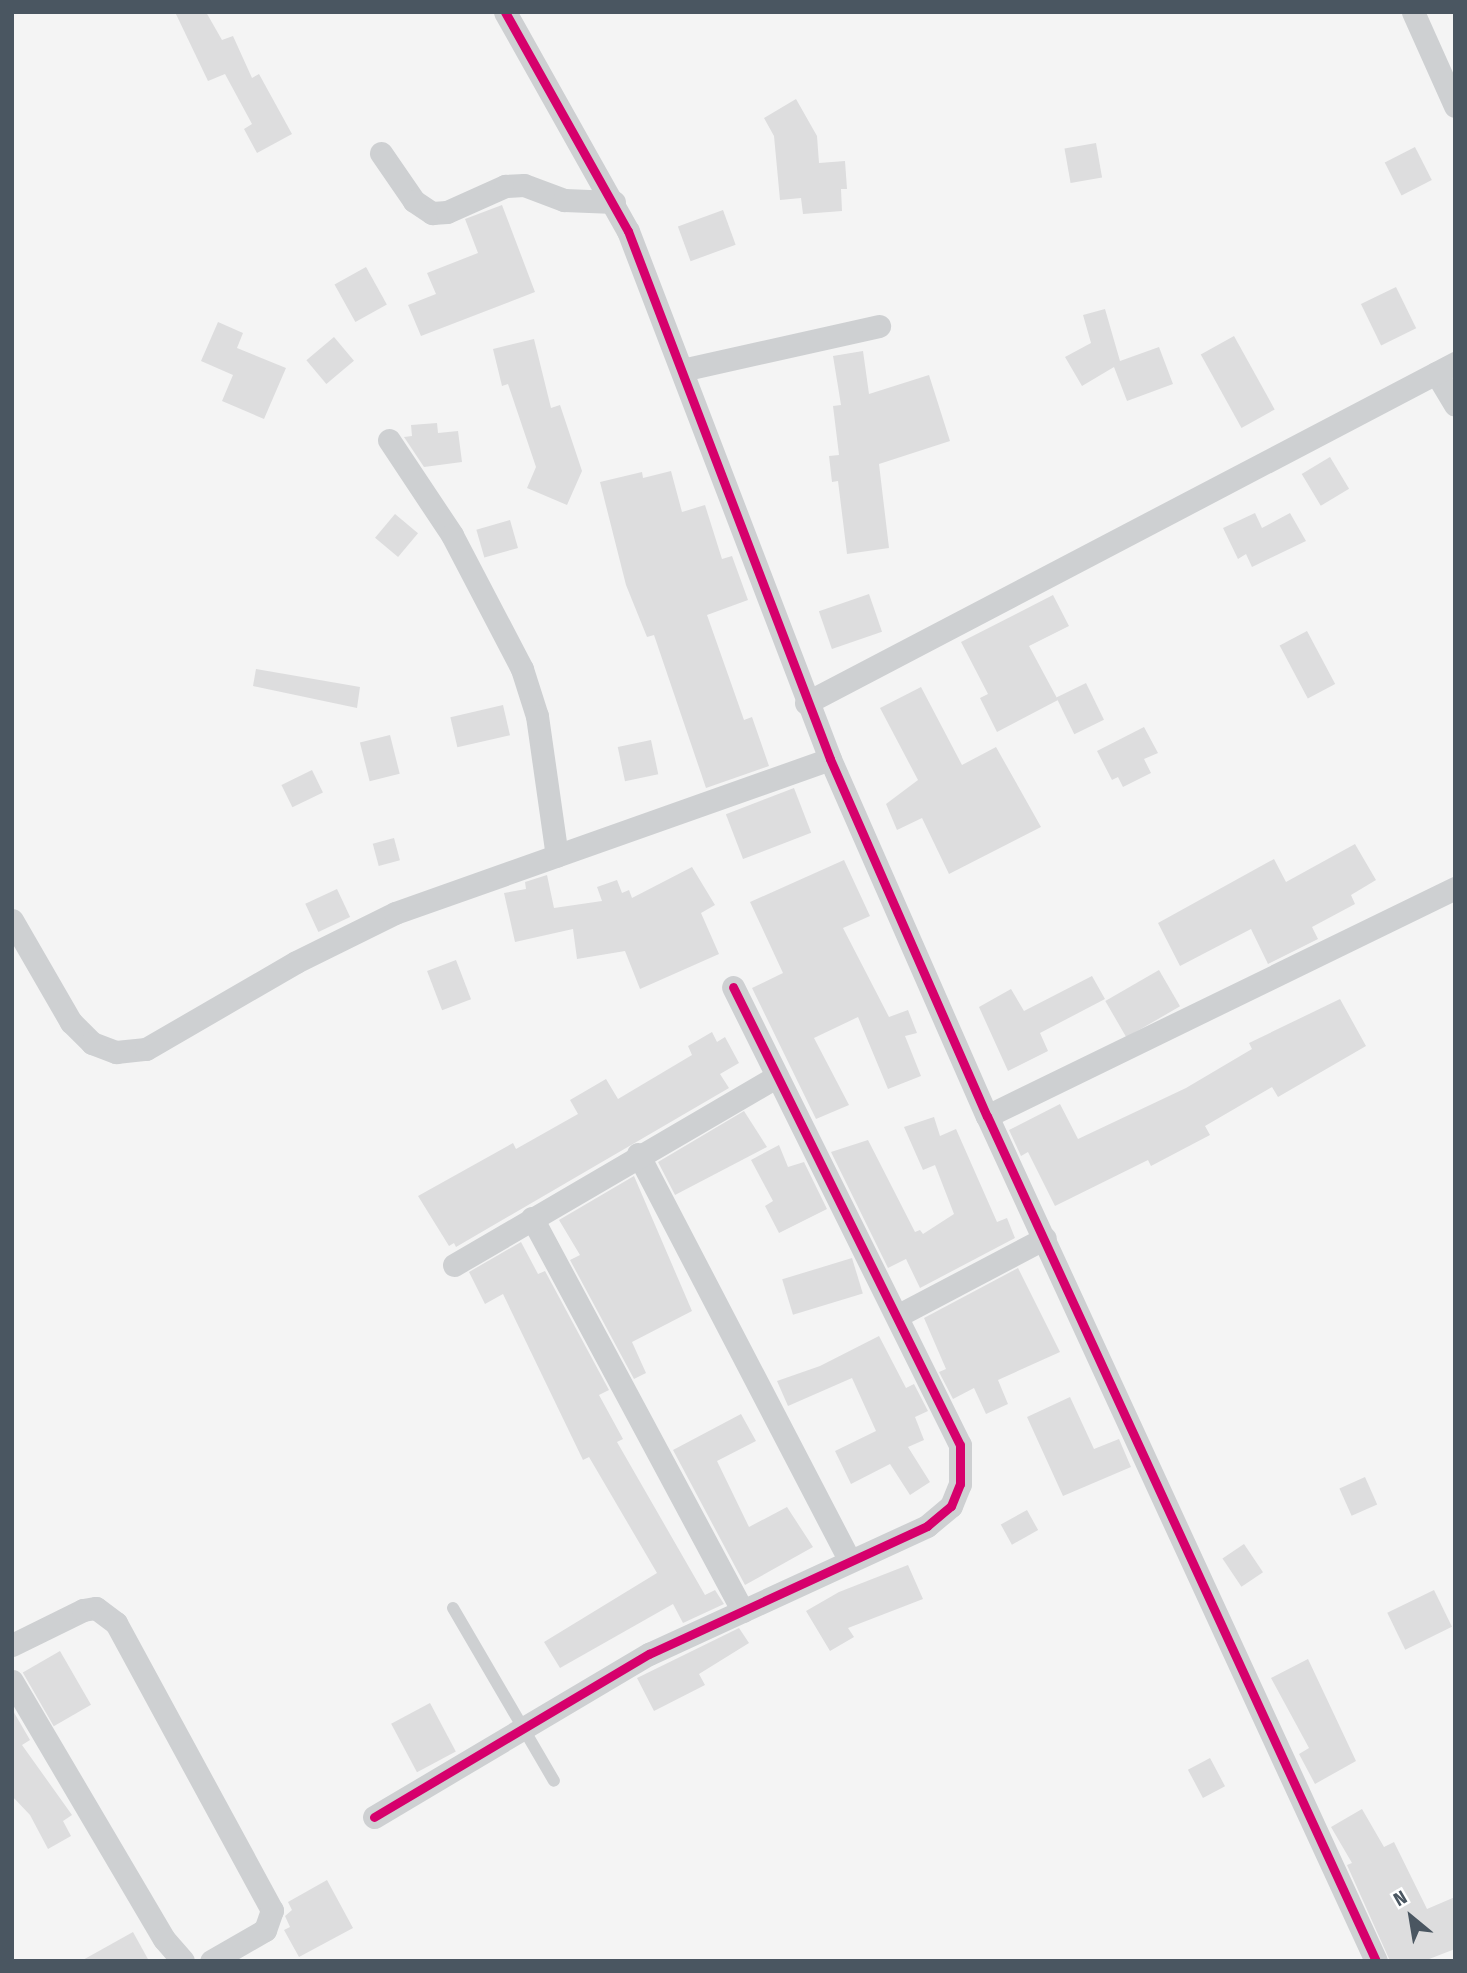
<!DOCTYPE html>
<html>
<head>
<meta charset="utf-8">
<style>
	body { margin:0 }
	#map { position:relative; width:1467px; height:1973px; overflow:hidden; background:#f4f4f4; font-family:"Fira Sans Condensed",sans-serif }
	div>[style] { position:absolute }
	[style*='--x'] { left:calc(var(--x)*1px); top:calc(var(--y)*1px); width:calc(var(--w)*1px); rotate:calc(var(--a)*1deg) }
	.building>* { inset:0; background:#ddddde; transform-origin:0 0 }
	.lane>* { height:12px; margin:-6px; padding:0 6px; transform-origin:6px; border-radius:6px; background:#ced0d2 }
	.street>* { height:23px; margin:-11.5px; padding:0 11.5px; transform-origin:11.5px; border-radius:11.5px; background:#ced0d2 }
	.cycleway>* { height:9px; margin:-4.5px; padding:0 4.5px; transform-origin:4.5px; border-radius:4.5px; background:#d6006c }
	span { translate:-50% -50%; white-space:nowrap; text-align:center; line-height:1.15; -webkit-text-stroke:5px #fff; paint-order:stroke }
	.frame { position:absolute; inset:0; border:14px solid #4a5661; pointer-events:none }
	.north { position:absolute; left:1376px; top:1882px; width:70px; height:70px; -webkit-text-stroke:5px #fff; paint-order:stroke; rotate:330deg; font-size:19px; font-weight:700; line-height:28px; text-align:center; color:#4a5661 }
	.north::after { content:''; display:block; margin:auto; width:24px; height:32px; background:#4a5661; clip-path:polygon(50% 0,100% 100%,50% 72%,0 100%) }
</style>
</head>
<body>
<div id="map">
	<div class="building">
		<i style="clip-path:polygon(175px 12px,206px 12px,222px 40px,233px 36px,252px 78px,259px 74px,292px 134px,257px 153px,244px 129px,252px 124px,225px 74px,208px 81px)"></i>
		<i style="clip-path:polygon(796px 99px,817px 136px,819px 163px,845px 161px,847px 189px,841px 189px,842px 211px,803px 214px,801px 198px,780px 200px,774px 136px,764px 118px)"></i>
		<i style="left:1096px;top:143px;width:35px;height:32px;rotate:80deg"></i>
		<i style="left:1415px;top:147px;width:37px;height:34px;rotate:63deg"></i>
		<i style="clip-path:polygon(502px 205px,535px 292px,421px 336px,408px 305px,436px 294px,427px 273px,478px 253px,465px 219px)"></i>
		<i style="left:723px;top:210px;width:37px;height:48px;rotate:70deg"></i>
		<i style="left:366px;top:267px;width:43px;height:36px;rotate:61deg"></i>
		<i style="left:1396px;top:287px;width:46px;height:39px;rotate:64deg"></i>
		<i style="clip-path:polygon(1105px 309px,1120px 361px,1159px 347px,1173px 384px,1127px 401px,1114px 367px,1082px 386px,1065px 357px,1091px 343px,1083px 315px)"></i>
		<i style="clip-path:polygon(218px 322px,243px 333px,237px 348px,286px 368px,264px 419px,222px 401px,233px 375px,201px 361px)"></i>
		<i style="left:1234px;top:336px;width:84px;height:38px;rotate:61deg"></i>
		<i style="left:334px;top:337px;width:31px;height:36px;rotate:50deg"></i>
		<i style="clip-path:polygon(534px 339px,551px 408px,560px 405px,582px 471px,567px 505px,527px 488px,536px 467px,508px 384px,502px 386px,493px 349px)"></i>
		<i style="clip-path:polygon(863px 351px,869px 394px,929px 375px,950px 441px,879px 464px,889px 548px,847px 554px,838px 481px,832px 482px,829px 456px,839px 455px,833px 406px,841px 405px,833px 356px)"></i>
		<i style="clip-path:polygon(437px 423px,438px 433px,458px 431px,462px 462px,424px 467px,404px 437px,412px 436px,411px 425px)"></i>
		<i style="left:1330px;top:457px;width:37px;height:33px;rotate:59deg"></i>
		<i style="clip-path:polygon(671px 471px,682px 512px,705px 505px,722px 559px,732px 556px,748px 600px,707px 615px,744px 720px,752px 717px,769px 766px,706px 788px,654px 635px,647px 637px,626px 585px,600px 482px,642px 472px,643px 478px)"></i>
		<i style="clip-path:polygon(1255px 513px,1262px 528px,1290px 513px,1306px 541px,1252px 567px,1246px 554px,1238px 559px,1223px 528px)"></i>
		<i style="left:395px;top:514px;width:30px;height:31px;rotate:40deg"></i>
		<i style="left:510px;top:520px;width:29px;height:35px;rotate:74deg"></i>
		<i style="left:869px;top:594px;width:40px;height:53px;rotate:71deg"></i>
		<i style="clip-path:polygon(1053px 595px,1069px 626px,1029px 646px,1058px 700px,997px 732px,980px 698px,988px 694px,961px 642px)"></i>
		<i style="left:1307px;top:631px;width:60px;height:31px;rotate:62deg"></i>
		<i style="clip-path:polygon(256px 669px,360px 687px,357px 708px,253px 686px)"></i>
		<i style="left:1086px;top:683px;width:41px;height:33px;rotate:64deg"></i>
		<i style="clip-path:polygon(921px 687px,962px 765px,996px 747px,1041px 827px,949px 874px,922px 818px,897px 830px,886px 804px,918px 780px,880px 708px)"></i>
		<i style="left:503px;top:705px;width:31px;height:54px;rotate:77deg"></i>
		<i style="clip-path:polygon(1144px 727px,1158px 753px,1144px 759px,1151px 773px,1123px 787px,1118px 777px,1112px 780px,1097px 751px)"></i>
		<i style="left:390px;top:735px;width:40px;height:31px;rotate:76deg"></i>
		<i style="left:651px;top:740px;width:35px;height:34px;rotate:78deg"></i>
		<i style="left:312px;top:770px;width:25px;height:34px;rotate:64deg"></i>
		<i style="left:794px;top:788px;width:48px;height:73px;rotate:69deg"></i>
		<i style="left:394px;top:838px;width:23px;height:22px;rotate:75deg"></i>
		<i style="clip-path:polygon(1355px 844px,1376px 880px,1351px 895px,1355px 904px,1312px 927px,1318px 939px,1268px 964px,1251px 929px,1180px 966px,1158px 923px,1274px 859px,1286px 882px)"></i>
		<i style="clip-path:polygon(844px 860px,870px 916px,843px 928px,889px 1017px,908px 1010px,917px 1033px,905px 1036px,921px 1076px,888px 1089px,858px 1017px,814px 1038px,849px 1105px,816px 1119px,752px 988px,783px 973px,750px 902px)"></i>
		<i style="clip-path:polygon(692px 867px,715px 905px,701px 913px,719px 954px,640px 989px,625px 951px,577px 959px,573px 929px,515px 942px,504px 893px,526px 889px,525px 882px,547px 875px,554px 908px,602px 901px,597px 887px,617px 880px,622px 893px,629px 890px,632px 898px)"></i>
		<i style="left:337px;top:889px;width:31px;height:35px;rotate:65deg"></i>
		<i style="left:456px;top:960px;width:42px;height:31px;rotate:69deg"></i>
		<i style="left:1159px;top:970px;width:42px;height:62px;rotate:60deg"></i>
		<i style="clip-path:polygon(1092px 976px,1105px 999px,1040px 1033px,1048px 1051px,1008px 1071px,979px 1007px,1011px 989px,1024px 1011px)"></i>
		<i style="clip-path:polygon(1340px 999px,1366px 1046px,1278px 1097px,1272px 1087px,1205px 1126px,1210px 1135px,1151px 1166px,1148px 1160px,1055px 1206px,1028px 1152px,1021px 1156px,1009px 1130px,1060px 1104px,1078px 1139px,1186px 1088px,1252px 1049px,1249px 1043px)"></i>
		<i style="clip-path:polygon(712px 1032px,717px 1042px,725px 1037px,739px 1063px,720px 1074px,729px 1088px,456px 1247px,454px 1243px,449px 1246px,418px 1196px,513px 1143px,516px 1149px,578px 1114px,570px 1100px,606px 1079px,618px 1099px,692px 1055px,688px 1046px)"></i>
		<i style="clip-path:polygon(744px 1111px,767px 1147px,675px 1195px,658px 1162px)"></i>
		<i style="clip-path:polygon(934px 1117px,940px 1136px,956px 1129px,997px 1222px,1007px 1218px,1015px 1238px,920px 1288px,906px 1259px,888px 1268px,831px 1152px,868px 1140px,915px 1232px,920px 1230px,923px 1234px,954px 1214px,935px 1165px,923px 1170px,904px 1127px)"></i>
		<i style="clip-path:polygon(779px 1145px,788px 1167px,804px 1162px,827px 1209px,779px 1233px,765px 1206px,773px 1201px,751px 1160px)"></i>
		<i style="clip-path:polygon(634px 1176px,692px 1311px,632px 1342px,646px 1373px,634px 1379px,570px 1260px,580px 1255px,559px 1220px)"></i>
		<i style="clip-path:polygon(521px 1242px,538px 1274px,545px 1271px,609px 1390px,599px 1395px,623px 1439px,617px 1442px,705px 1595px,715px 1590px,724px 1604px,683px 1623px,673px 1604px,560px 1668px,544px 1642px,657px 1573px,589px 1457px,583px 1460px,503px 1294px,485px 1304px,469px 1272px)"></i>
		<i style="left:852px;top:1258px;width:37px;height:73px;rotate:73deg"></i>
		<i style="clip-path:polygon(1018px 1268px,1060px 1352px,998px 1380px,1008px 1404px,986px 1414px,974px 1388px,953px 1399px,939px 1372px,946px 1369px,924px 1318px)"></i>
		<i style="clip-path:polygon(879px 1336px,906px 1388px,914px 1384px,928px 1411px,915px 1417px,924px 1440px,908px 1447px,930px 1482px,910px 1495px,890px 1464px,851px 1484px,835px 1451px,876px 1431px,852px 1378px,788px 1406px,777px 1381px,820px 1366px)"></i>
		<i style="clip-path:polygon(1070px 1397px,1094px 1449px,1119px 1439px,1131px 1467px,1063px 1496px,1027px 1417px)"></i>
		<i style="clip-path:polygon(741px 1414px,756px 1441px,717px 1461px,749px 1527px,787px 1507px,813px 1547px,745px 1585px,673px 1450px)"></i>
		<i style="left:1365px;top:1477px;width:30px;height:28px;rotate:66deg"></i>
		<i style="left:1027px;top:1510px;width:23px;height:30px;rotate:61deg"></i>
		<i style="left:1244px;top:1544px;width:34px;height:26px;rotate:56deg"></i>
		<i style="clip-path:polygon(908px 1565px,923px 1599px,848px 1628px,854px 1637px,830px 1651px,806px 1611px,839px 1592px)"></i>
		<i style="left:1434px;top:1590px;width:41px;height:52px;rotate:64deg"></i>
		<i style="clip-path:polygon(739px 1628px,749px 1643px,699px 1674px,705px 1685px,654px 1711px,637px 1678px)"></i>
		<i style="left:60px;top:1651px;width:62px;height:43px;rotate:60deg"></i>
		<i style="clip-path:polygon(1308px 1659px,1356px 1761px,1315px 1784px,1299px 1754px,1309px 1748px,1271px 1678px)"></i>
		<i style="left:430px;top:1703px;width:55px;height:44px;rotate:62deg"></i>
		<i style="clip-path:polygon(12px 1709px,30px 1740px,22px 1745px,72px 1815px,63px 1821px,71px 1836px,48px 1849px,30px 1815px,12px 1796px)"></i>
		<i style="left:1210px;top:1758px;width:32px;height:25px;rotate:62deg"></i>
		<i style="clip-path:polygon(1362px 1809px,1384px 1847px,1394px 1842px,1427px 1909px,1455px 1897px,1455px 1949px,1424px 1961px,1390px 1961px,1347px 1865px,1352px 1863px,1331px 1827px)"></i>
		<i style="clip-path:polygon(327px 1880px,353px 1928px,299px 1957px,284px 1930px,290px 1927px,285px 1916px,292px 1910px,288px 1902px)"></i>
		<i style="clip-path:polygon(133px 1932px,149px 1961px,81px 1961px)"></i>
	</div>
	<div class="lane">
		<i style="--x:453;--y:1608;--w:200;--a:59.7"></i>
	</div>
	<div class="street">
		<i style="--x:505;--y:12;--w:251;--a:60.7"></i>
		<i style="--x:628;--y:231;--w:565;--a:69.06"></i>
		<i style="--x:830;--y:759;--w:390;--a:66.3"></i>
		<i style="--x:987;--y:1116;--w:930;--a:65.28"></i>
		<i style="--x:1413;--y:12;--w:103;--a:65.9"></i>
		<i style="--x:381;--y:153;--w:58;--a:55.5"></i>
		<i style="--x:414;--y:201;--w:22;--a:34"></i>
		<i style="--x:432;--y:213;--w:15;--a:-4"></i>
		<i style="--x:447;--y:212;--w:64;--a:-24.1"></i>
		<i style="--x:505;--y:186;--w:19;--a:-3"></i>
		<i style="--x:524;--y:185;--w:43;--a:20.6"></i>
		<i style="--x:564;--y:200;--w:50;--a:2.3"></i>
		<i style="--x:682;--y:370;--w:202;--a:-12.6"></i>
		<i style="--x:1436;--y:373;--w:37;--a:59"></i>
		<i style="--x:389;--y:440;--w:114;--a:56.4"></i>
		<i style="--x:452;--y:535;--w:151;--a:62.4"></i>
		<i style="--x:522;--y:669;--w:49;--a:72.3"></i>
		<i style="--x:537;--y:716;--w:141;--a:81.9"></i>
		<i style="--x:806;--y:703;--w:733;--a:-27.65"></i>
		<i style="--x:12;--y:920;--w:118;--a:60"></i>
		<i style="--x:71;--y:1022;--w:30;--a:45"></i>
		<i style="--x:92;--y:1043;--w:26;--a:21"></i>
		<i style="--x:116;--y:1052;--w:30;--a:-6"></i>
		<i style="--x:146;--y:1049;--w:173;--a:-30.1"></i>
		<i style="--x:296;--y:962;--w:110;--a:-26.3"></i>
		<i style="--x:395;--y:913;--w:461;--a:-19.5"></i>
		<i style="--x:987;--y:1116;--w:521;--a:-25.97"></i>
		<i style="--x:638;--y:1154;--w:458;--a:62.5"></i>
		<i style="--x:532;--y:1218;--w:446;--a:61.8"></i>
		<i style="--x:454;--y:1265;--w:374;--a:-30.3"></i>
		<i style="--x:897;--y:1316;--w:167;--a:-27.8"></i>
		<i style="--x:12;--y:1645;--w:79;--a:-26.2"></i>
		<i style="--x:83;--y:1610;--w:13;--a:-9"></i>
		<i style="--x:96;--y:1608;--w:25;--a:37"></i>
		<i style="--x:116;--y:1623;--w:327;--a:61.5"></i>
		<i style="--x:272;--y:1910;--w:21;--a:109"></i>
		<i style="--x:265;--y:1930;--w:62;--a:150.1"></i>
		<i style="--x:12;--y:1681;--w:299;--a:59.5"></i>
		<i style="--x:164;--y:1939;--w:29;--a:49"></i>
		<i style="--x:374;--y:1817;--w:320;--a:-30.7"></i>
		<i style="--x:649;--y:1654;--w:306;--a:-24.7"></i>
		<i style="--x:927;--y:1526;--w:31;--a:-40"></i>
		<i style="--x:951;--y:1506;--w:24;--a:-68"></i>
		<i style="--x:960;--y:1484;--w:39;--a:-90"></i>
		<i style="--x:960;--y:1445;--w:511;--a:-116.36"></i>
	</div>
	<div class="cycleway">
		<i style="--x:505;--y:12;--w:251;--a:60.7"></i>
		<i style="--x:628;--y:231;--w:565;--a:69.06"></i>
		<i style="--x:830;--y:759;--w:390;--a:66.3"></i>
		<i style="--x:987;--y:1116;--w:930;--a:65.28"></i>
		<i style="--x:374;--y:1817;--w:320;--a:-30.7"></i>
		<i style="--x:649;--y:1654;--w:306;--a:-24.7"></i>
		<i style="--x:927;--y:1526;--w:31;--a:-40"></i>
		<i style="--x:951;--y:1506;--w:24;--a:-68"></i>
		<i style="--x:960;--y:1484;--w:39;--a:-90"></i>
		<i style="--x:960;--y:1445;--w:511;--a:-116.36"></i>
	</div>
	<div class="frame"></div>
	<div class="north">N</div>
</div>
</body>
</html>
